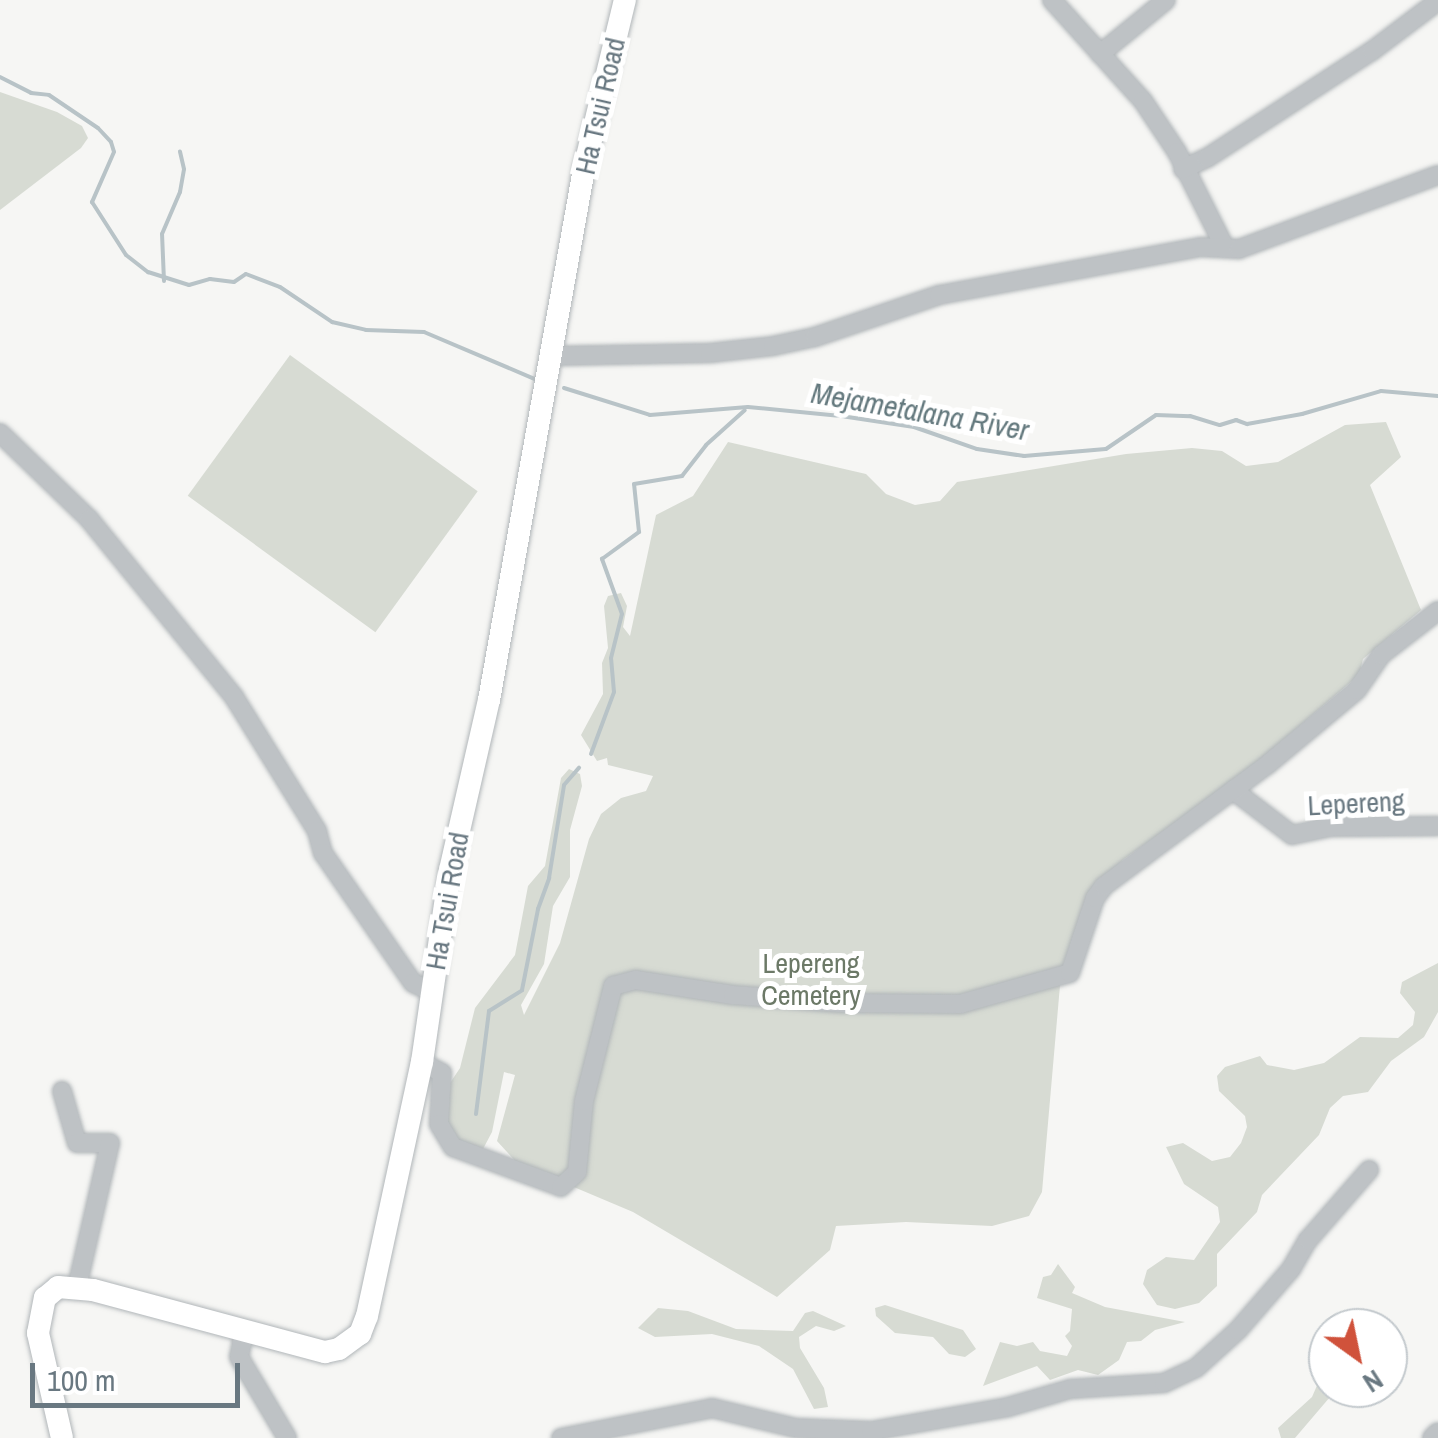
<!DOCTYPE html>
<html>
<head>
<meta charset="utf-8">
<style>
	body { margin:0 }
	#map { position:relative; width:1438px; height:1438px; overflow:hidden; background:#f6f6f4; font-family:"Archivo Narrow",sans-serif }
	div>[style] { position:absolute }
	[style*='--x'] { left:calc(var(--x)*1px); top:calc(var(--y)*1px); width:calc(var(--w)*1px); rotate:calc(var(--a)*1deg) }
	.green>* { inset:0; background:#d7dbd3; transform-origin:0 0 }
	.stream>* { height:4px; margin:-2px; padding:0 2px; transform-origin:2px; border-radius:2px; background:#b8c3c7 }
	.roads { filter:drop-shadow(0 0 2px #b1b6b9) drop-shadow(0 0 2px #b1b6b9) }
	.street>* { height:18px; margin:-9px; padding:0 9px; transform-origin:9px; border-radius:9px; background:#bec2c5 }
	.secondary>* { height:22px; margin:-11px; padding:0 11px; transform-origin:11px; border-radius:11px; background:#fff }
	span { translate:-50% -50%; white-space:nowrap; text-align:center; line-height:1.15; -webkit-text-stroke:10px #fff; paint-order:stroke }
	.street-label { font-size:28px; color:#697881 }
	.park-label { font-size:28px; color:#6c7967 }
	.water-label { font-size:30px; color:#64797e; font-style:italic }
	.north { position:absolute; left:1308px; top:1308px; width:100px; height:100px; box-sizing:border-box; background:#fff; border:2px solid #c3c9cd; border-radius:50%; rotate:147deg; font-size:28px; font-weight:700; line-height:40px; text-align:center; color:#697881 }
	.north::after { content:''; display:block; margin:auto; width:35px; height:45px; background:#d0523b; clip-path:polygon(50% 0,100% 100%,50% 72%,0 100%) }
	.scale { position:absolute; left:30px; top:1363px; width:210px; height:45px; box-sizing:border-box; border:5px solid #697881; border-top:0; padding-left:12px; font-size:30px; line-height:35px; white-space:nowrap; color:#697881; -webkit-text-stroke:8px #fff; paint-order:stroke }
</style>
</head>
<body>
<div id="map">
	<div class="green">
		<i style="clip-path:polygon(0 92px,57px 112px,82px 126px,88px 138px,81px 148px,0 210px)"></i>
		<i style="left:290px;top:355px;width:232px;height:174px;rotate:36deg"></i>
		<i style="clip-path:polygon(1386px 422px,1401px 457px,1370px 485px,1421px 610px,1363px 659px,1359px 675px,1234px 782px,1124px 859px,1089px 893px,1061px 974px,1042px 1192px,1029px 1216px,992px 1226px,906px 1222px,836px 1226px,830px 1250px,777px 1297px,633px 1212px,517px 1163px,497px 1141px,515px 1075px,504px 1072px,492px 1132px,483px 1149px,460px 1143px,443px 1115px,448px 1086px,460px 1068px,475px 1008px,515px 955px,528px 886px,545px 866px,561px 778px,569px 769px,580px 774px,582px 786px,570px 830px,570px 877px,553px 906px,544px 964px,521px 1005px,524px 1015px,560px 943px,589px 839px,601px 814px,621px 798px,646px 791px,653px 776px,608px 765px,607px 758px,597px 761px,581px 735px,603px 694px,602px 663px,608px 648px,604px 606px,608px 596px,621px 593px,627px 606px,623px 627px,630px 636px,656px 515px,693px 496px,728px 442px,866px 474px,886px 494px,915px 505px,940px 501px,957px 482px,1126px 454px,1192px 448px,1222px 451px,1246px 466px,1278px 462px,1345px 425px)"></i>
		<i style="clip-path:polygon(1438px 963px,1438px 1012px,1424px 1037px,1391px 1061px,1368px 1092px,1343px 1096px,1330px 1108px,1319px 1135px,1262px 1195px,1257px 1212px,1217px 1254px,1217px 1286px,1199px 1303px,1175px 1309px,1157px 1305px,1143px 1284px,1147px 1270px,1166px 1257px,1194px 1260px,1220px 1222px,1218px 1207px,1184px 1184px,1166px 1147px,1183px 1143px,1212px 1161px,1230px 1157px,1241px 1143px,1247px 1127px,1245px 1116px,1219px 1091px,1217px 1076px,1225px 1067px,1260px 1056px,1267px 1065px,1294px 1070px,1324px 1063px,1360px 1037px,1398px 1038px,1413px 1025px,1415px 1012px,1400px 993px,1402px 982px)"></i>
		<i style="clip-path:polygon(1058px 1264px,1075px 1287px,1072px 1293px,1105px 1307px,1185px 1322px,1155px 1330px,1141px 1341px,1127px 1342px,1119px 1360px,1098px 1375px,1078px 1370px,1050px 1380px,1037px 1366px,983px 1386px,1000px 1342px,1017px 1346px,1033px 1342px,1040px 1351px,1067px 1356px,1072px 1346px,1065px 1336px,1070px 1331px,1072px 1309px,1037px 1298px,1043px 1277px,1051px 1275px)"></i>
		<i style="clip-path:polygon(885px 1305px,963px 1330px,976px 1349px,965px 1357px,949px 1354px,933px 1337px,895px 1333px,876px 1316px,875px 1308px)"></i>
		<i style="clip-path:polygon(658px 1308px,688px 1311px,736px 1329px,793px 1331px,805px 1313px,813px 1311px,846px 1326px,834px 1331px,816px 1326px,799px 1337px,800px 1348px,824px 1388px,828px 1407px,814px 1409px,793px 1369px,759px 1346px,712px 1334px,655px 1337px,638px 1328px)"></i>
		<i style="clip-path:polygon(1328px 1360px,1328px 1388px,1357px 1388px,1330px 1397px,1295px 1438px,1281px 1438px,1278px 1428px,1312px 1397px)"></i>
	</div>
	<div class="stream">
		<i style="--x:0;--y:77;--w:35;--a:27"></i>
		<i style="--x:31;--y:93;--w:18;--a:6"></i>
		<i style="--x:49;--y:95;--w:59;--a:34"></i>
		<i style="--x:98;--y:128;--w:19;--a:47"></i>
		<i style="--x:111;--y:142;--w:10;--a:73"></i>
		<i style="--x:114;--y:152;--w:55;--a:113.7"></i>
		<i style="--x:92;--y:202;--w:63;--a:57.3"></i>
		<i style="--x:126;--y:255;--w:28;--a:38"></i>
		<i style="--x:148;--y:272;--w:43;--a:17.6"></i>
		<i style="--x:189;--y:285;--w:22;--a:-16"></i>
		<i style="--x:210;--y:279;--w:24;--a:7"></i>
		<i style="--x:234;--y:282;--w:14;--a:-34"></i>
		<i style="--x:246;--y:274;--w:36;--a:21"></i>
		<i style="--x:280;--y:287;--w:63;--a:33.9"></i>
		<i style="--x:332;--y:322;--w:35;--a:13"></i>
		<i style="--x:366;--y:330;--w:58;--a:2"></i>
		<i style="--x:424;--y:332;--w:123;--a:23"></i>
		<i style="--x:164;--y:281;--w:47;--a:-92.4"></i>
		<i style="--x:162;--y:234;--w:46;--a:-66.8"></i>
		<i style="--x:180;--y:192;--w:23;--a:-80"></i>
		<i style="--x:184;--y:169;--w:18;--a:-103"></i>
		<i style="--x:564;--y:388;--w:90;--a:17.4"></i>
		<i style="--x:650;--y:415;--w:98;--a:-4.7"></i>
		<i style="--x:748;--y:407;--w:93;--a:5.5"></i>
		<i style="--x:841;--y:416;--w:74;--a:8.6"></i>
		<i style="--x:914;--y:427;--w:67;--a:19.2"></i>
		<i style="--x:977;--y:449;--w:48;--a:8.5"></i>
		<i style="--x:1024;--y:456;--w:82;--a:-4.9"></i>
		<i style="--x:1106;--y:449;--w:60;--a:-34.2"></i>
		<i style="--x:1156;--y:415;--w:34;--a:2"></i>
		<i style="--x:1190;--y:416;--w:31;--a:17"></i>
		<i style="--x:1220;--y:425;--w:17;--a:-17"></i>
		<i style="--x:1236;--y:420;--w:12;--a:20"></i>
		<i style="--x:1247;--y:424;--w:56;--a:-10.3"></i>
		<i style="--x:1302;--y:414;--w:82;--a:-16.2"></i>
		<i style="--x:1381;--y:391;--w:57;--a:5"></i>
		<i style="--x:591;--y:754;--w:66;--a:-69.6"></i>
		<i style="--x:614;--y:692;--w:34;--a:-95"></i>
		<i style="--x:611;--y:658;--w:45;--a:-76"></i>
		<i style="--x:622;--y:614;--w:59;--a:-110"></i>
		<i style="--x:602;--y:559;--w:46;--a:-36.1"></i>
		<i style="--x:639;--y:532;--w:48;--a:-95.9"></i>
		<i style="--x:634;--y:484;--w:49;--a:-9.5"></i>
		<i style="--x:682;--y:476;--w:39;--a:-52"></i>
		<i style="--x:706;--y:445;--w:52;--a:-41.9"></i>
		<i style="--x:476;--y:1114;--w:104;--a:-82.8"></i>
		<i style="--x:489;--y:1011;--w:39;--a:-32"></i>
		<i style="--x:522;--y:990;--w:83;--a:-78.8"></i>
		<i style="--x:538;--y:909;--w:33;--a:-70"></i>
		<i style="--x:549;--y:878;--w:94;--a:-80.8"></i>
		<i style="--x:564;--y:785;--w:23;--a:-49"></i>
	</div>
	<div class="roads">
		<div class="street">
			<i style="--x:1052;--y:0;--w:136;--a:48"></i>
			<i style="--x:1143;--y:101;--w:61;--a:56.3"></i>
			<i style="--x:1177;--y:152;--w:107;--a:63.4"></i>
			<i style="--x:1100;--y:54;--w:85;--a:-39.3"></i>
			<i style="--x:1183;--y:169;--w:26;--a:-25"></i>
			<i style="--x:1207;--y:158;--w:197;--a:-33"></i>
			<i style="--x:1372;--y:51;--w:83;--a:-37.1"></i>
			<i style="--x:552;--y:356;--w:158;--a:-1.1"></i>
			<i style="--x:710;--y:353;--w:63;--a:-6.3"></i>
			<i style="--x:773;--y:346;--w:43;--a:-12.1"></i>
			<i style="--x:815;--y:337;--w:131;--a:-18.7"></i>
			<i style="--x:939;--y:295;--w:266;--a:-10.4"></i>
			<i style="--x:1201;--y:247;--w:38;--a:3"></i>
			<i style="--x:1239;--y:249;--w:212;--a:-20.4"></i>
			<i style="--x:0;--y:433;--w:124;--a:44"></i>
			<i style="--x:89;--y:519;--w:230;--a:50.8"></i>
			<i style="--x:234;--y:697;--w:158;--a:58.2"></i>
			<i style="--x:317;--y:831;--w:23;--a:75"></i>
			<i style="--x:323;--y:853;--w:158;--a:55.3"></i>
			<i style="--x:413;--y:983;--w:21;--a:25"></i>
			<i style="--x:1233;--y:790;--w:74;--a:37.3"></i>
			<i style="--x:1292;--y:835;--w:38;--a:-12"></i>
			<i style="--x:1329;--y:827;--w:109;--a:-0.5"></i>
			<i style="--x:422;--y:1062;--w:23;--a:29"></i>
			<i style="--x:442;--y:1073;--w:51;--a:93.4"></i>
			<i style="--x:439;--y:1124;--w:27;--a:59"></i>
			<i style="--x:453;--y:1147;--w:115;--a:20.3"></i>
			<i style="--x:561;--y:1187;--w:22;--a:-43"></i>
			<i style="--x:577;--y:1172;--w:71;--a:-84.4"></i>
			<i style="--x:584;--y:1101;--w:119;--a:-75.8"></i>
			<i style="--x:613;--y:986;--w:24;--a:-15"></i>
			<i style="--x:636;--y:980;--w:98;--a:8.8"></i>
			<i style="--x:733;--y:995;--w:108;--a:4.2"></i>
			<i style="--x:841;--y:1003;--w:119;--a:0.5"></i>
			<i style="--x:960;--y:1004;--w:114;--a:-15.7"></i>
			<i style="--x:1070;--y:973;--w:79;--a:-71.6"></i>
			<i style="--x:1095;--y:898;--w:15;--a:-53"></i>
			<i style="--x:1104;--y:886;--w:203;--a:-36.6"></i>
			<i style="--x:1267;--y:765;--w:117;--a:-39.8"></i>
			<i style="--x:1357;--y:690;--w:42;--a:-55.6"></i>
			<i style="--x:1381;--y:655;--w:72;--a:-37.7"></i>
			<i style="--x:62;--y:1091;--w:54;--a:73.9"></i>
			<i style="--x:77;--y:1143;--w:33;--a:0"></i>
			<i style="--x:110;--y:1143;--w:148;--a:102.9"></i>
			<i style="--x:244;--y:1332;--w:25;--a:101"></i>
			<i style="--x:239;--y:1357;--w:94;--a:59.3"></i>
			<i style="--x:561;--y:1438;--w:154;--a:-11.2"></i>
			<i style="--x:712;--y:1408;--w:86;--a:13.4"></i>
			<i style="--x:796;--y:1428;--w:75;--a:2.3"></i>
			<i style="--x:871;--y:1431;--w:139;--a:-9.9"></i>
			<i style="--x:1008;--y:1407;--w:65;--a:-16.2"></i>
			<i style="--x:1070;--y:1389;--w:94;--a:-3.7"></i>
			<i style="--x:1164;--y:1383;--w:35;--a:-25"></i>
			<i style="--x:1196;--y:1368;--w:57;--a:-42.1"></i>
			<i style="--x:1238;--y:1330;--w:81;--a:-49"></i>
			<i style="--x:1291;--y:1269;--w:34;--a:-60"></i>
			<i style="--x:1308;--y:1240;--w:93;--a:-48.9"></i>
			<i style="--x:1432;--y:1438;--w:8;--a:-45"></i>
		</div>
		<div class="secondary">
			<i style="--x:62;--y:1438;--w:108;--a:-102.9"></i>
			<i style="--x:38;--y:1333;--w:36;--a:-79"></i>
			<i style="--x:45;--y:1298;--w:17;--a:-40"></i>
			<i style="--x:58;--y:1287;--w:35;--a:5"></i>
			<i style="--x:93;--y:1290;--w:240;--a:15"></i>
			<i style="--x:325;--y:1352;--w:14;--a:-12"></i>
			<i style="--x:339;--y:1349;--w:26;--a:-36"></i>
			<i style="--x:360;--y:1334;--w:19;--a:-69"></i>
			<i style="--x:367;--y:1316;--w:260;--a:-77.8"></i>
			<i style="--x:422;--y:1062;--w:194;--a:-81.7"></i>
			<i style="--x:450;--y:870;--w:174;--a:-77.1"></i>
			<i style="--x:489;--y:700;--w:539;--a:-79.86"></i>
			<i style="--x:584;--y:169;--w:174;--a:-76.4"></i>
		</div>
	</div>
	<div class="street-label">
		<span style="left:600px;top:106px;rotate:-77deg">Ha Tsui Road</span>
		<span style="left:1356px;top:803px;rotate:-3deg">Lepereng</span>
		<span style="left:447px;top:901px;rotate:-80deg">Ha Tsui Road</span>
	</div>
	<div class="park-label">
		<span style="left:811px;top:979px">Lepereng<br>Cemetery</span>
	</div>
	<div class="water-label">
		<span style="left:920px;top:411px;rotate:10deg">Mejametalana River</span>
	</div>
	<div class="north">N</div>
	<div class="scale">100 m</div>
</div>
</body>
</html>
